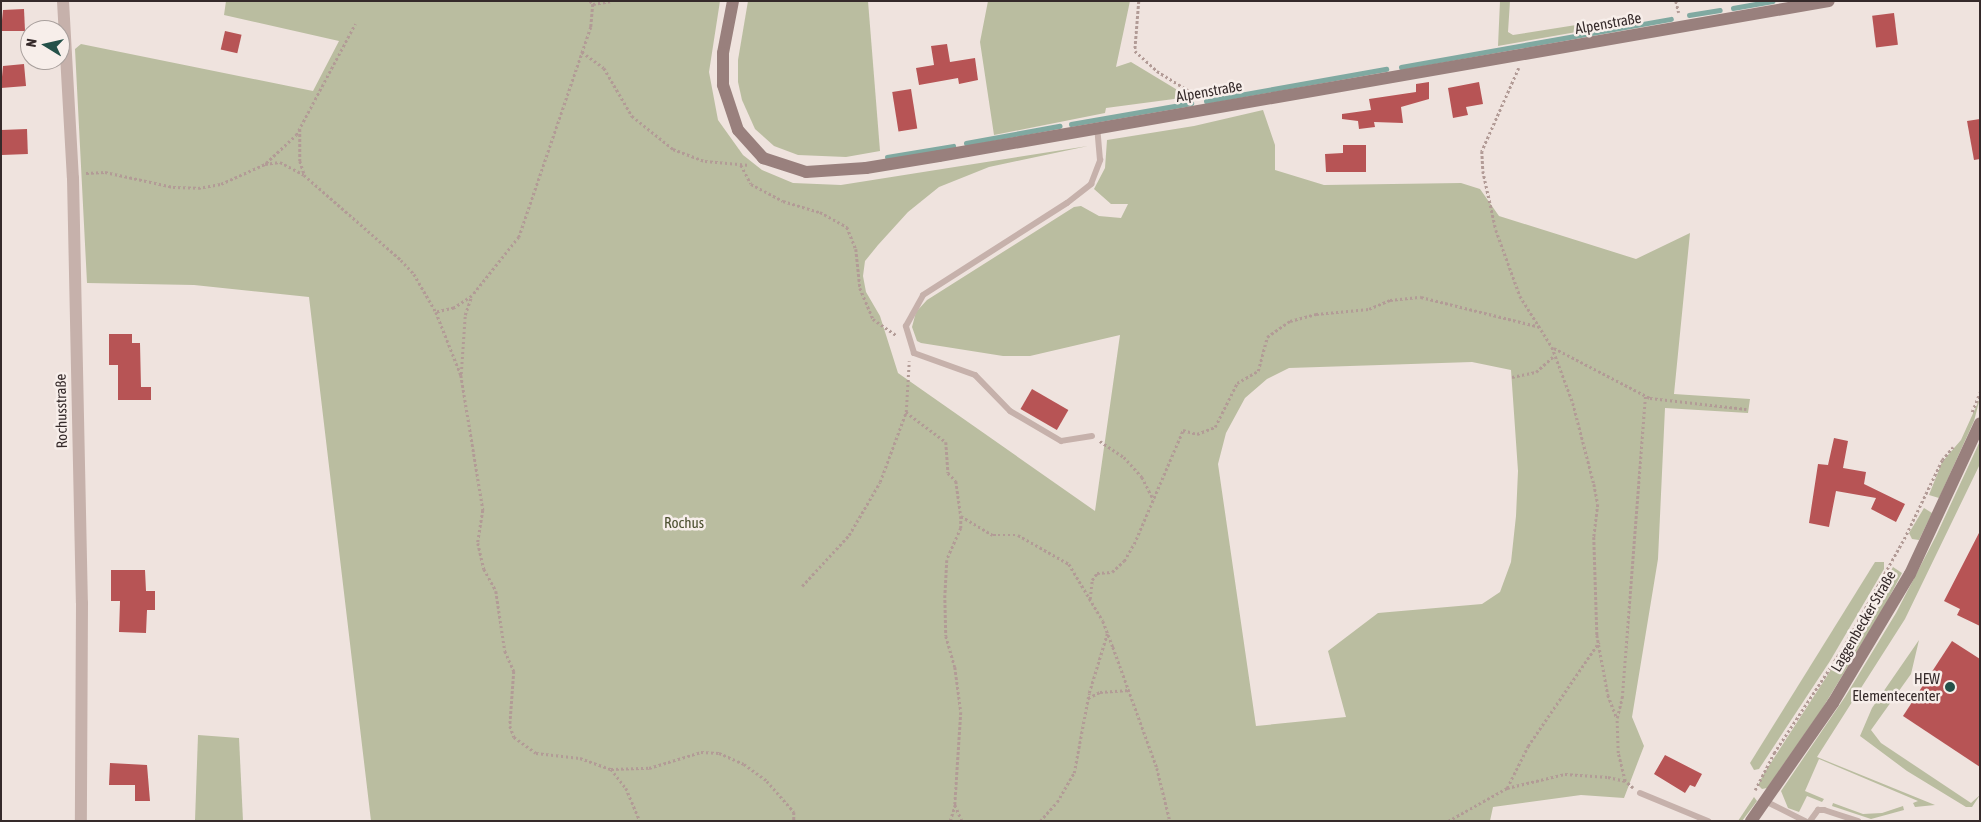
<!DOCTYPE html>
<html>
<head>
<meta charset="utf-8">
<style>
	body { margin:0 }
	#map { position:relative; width:1981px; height:822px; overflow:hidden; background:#efe3de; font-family:"Asap Condensed",sans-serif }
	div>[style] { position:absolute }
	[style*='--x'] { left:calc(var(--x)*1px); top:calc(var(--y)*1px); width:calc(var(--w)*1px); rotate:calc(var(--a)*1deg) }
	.green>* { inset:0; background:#babda0 }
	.stream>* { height:4.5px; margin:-2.25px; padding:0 2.25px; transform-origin:2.25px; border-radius:2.25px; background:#80a9a1 }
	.building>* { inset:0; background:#b75455; transform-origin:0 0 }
	.path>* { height:2.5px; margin-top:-1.25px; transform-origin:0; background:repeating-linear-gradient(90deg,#b29b96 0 2.5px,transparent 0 5px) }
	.lane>* { height:6px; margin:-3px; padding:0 3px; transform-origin:3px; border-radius:3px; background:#c6b1ab }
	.street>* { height:12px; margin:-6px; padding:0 6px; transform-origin:6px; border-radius:6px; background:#c6b1ab }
	.secondary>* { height:12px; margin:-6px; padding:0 6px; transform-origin:6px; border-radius:6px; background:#99807d }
	.dots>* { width:14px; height:14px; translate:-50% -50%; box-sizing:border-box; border:2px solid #f7eeea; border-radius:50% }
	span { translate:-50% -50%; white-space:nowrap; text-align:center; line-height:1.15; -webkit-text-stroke:5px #f7eeea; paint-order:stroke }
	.street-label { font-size:15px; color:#352a2a }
	.park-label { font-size:15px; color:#4c5030 }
	.poi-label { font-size:15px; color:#352a2a }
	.right { translate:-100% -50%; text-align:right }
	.frame { position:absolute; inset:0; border:2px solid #352a2a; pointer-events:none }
	.north { position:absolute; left:20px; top:20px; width:50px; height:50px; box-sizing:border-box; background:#f7eeea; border:1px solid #a9a09d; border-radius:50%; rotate:279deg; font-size:14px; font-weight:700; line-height:20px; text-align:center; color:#352a2a }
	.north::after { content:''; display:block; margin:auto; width:18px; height:22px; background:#245149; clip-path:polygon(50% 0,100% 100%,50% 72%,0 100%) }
</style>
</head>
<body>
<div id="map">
	<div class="green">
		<i style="clip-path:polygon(evenodd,226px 1px,720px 1px,709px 72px,718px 120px,743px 155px,762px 170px,793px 183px,841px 185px,1088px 146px,989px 167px,939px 187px,908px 212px,878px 245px,865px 261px,863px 276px,866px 292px,880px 316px,898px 373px,1095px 511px,1120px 335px,1030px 356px,1003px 356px,921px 343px,917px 341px,912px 327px,916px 312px,927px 300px,1074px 207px,1081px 206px,1099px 216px,1121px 218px,1128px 204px,1111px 204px,1094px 189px,1105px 168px,1107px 140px,1194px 126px,1263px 110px,1275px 145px,1275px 170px,1324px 185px,1461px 183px,1480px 189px,1499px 216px,1636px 259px,1690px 233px,1674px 394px,1750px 399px,1748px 413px,1665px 408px,1658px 559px,1632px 717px,1644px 746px,1624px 798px,1581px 795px,1493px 807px,1490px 821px,371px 821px,309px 297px,194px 285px,87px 283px,75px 49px,81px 44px,313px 91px,339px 41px,224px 15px,226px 1px,1472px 362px,1511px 370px,1518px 471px,1516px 516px,1511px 562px,1500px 592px,1482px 604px,1378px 613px,1328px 651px,1346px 717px,1256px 726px,1218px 464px,1226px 433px,1245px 398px,1267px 379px,1289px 368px,1472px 362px)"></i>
		<i style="clip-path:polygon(748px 1px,868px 1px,880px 151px,846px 157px,798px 155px,774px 146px,755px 129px,742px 100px,738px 82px,738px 60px)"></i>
		<i style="clip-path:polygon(988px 1px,1130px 1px,1116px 67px,1131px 62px,1189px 97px,1106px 108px,1105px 113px,994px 135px,980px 42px)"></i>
		<i style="clip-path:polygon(1500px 1px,1510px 1px,1508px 32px,1513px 35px,1595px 22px,1599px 28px,1498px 46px)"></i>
		<i style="clip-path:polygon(1980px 398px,1974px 421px,1939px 498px,1929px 495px,1942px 462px,1961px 440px)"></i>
		<i style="clip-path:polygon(1980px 441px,1980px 464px,1905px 619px,1817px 757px,1935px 805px,1915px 807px,1913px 803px,1918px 801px,1819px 759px,1805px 791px,1824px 799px,1822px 802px,1807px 796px,1799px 812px,1788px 808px,1781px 791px,1845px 697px,1896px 613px,1936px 536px)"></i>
		<i style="clip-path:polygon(1924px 508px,1932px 513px,1919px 540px,1912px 539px,1909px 533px)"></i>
		<i style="clip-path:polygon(1875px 562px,1884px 562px,1884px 569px,1830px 661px,1759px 769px,1754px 770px,1750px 763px)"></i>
		<i style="clip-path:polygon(1893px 567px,1902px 573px,1884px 607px,1822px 709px,1767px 788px,1762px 789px,1758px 785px,1763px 775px,1860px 625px)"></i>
		<i style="clip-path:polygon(1919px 640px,1911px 674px,1871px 730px,1881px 743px,1971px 803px,1980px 795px,1972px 807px,1966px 807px,1907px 771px,1860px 736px,1872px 708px)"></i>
		<i style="clip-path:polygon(198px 735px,239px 738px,243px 821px,195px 821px)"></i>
		<i style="clip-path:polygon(1754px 797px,1757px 801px,1742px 821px,1738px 821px)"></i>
		<i style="clip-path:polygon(1833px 803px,1863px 814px,1882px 813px,1903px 806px,1904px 810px,1871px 819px,1832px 806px)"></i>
	</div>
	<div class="stream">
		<i style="--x:1733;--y:8;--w:40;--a:-10"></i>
		<i style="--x:1689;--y:15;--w:31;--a:-9"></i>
		<i style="--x:1401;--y:67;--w:274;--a:-10.1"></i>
		<i style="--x:1206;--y:101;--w:183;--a:-10.1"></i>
		<i style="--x:1071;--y:124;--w:122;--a:-9.9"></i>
		<i style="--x:966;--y:143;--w:95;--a:-10.4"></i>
		<i style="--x:887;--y:157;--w:67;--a:-9.5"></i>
	</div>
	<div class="building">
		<i style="clip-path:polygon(24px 9px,25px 31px,1px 31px,3px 10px)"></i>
		<i style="left:1894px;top:13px;width:32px;height:22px;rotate:83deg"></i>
		<i style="left:225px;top:31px;width:17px;height:19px;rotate:13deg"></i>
		<i style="clip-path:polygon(947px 44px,950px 62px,975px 58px,978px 80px,959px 84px,958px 78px,919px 85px,916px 68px,934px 65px,931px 46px)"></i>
		<i style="clip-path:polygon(24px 64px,26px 86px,1px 88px,3px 66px)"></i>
		<i style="clip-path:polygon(1429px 82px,1429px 99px,1401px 107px,1403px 123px,1374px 122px,1375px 127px,1359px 129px,1358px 121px,1342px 119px,1342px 114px,1371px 110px,1369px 99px,1416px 92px,1416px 84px)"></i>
		<i style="clip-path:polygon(1479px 82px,1483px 104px,1466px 107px,1468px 115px,1453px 118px,1448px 88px)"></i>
		<i style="left:911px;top:89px;width:40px;height:19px;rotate:81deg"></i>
		<i style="clip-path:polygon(1980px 119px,1980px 159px,1974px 160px,1967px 121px)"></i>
		<i style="left:27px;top:129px;width:25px;height:26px;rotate:88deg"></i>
		<i style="clip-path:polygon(1343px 145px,1366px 145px,1366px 172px,1326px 172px,1325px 154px,1343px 153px)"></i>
		<i style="clip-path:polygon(109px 334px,132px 334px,132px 343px,140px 343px,141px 387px,151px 387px,151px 400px,118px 400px,118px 365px,109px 365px)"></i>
		<i style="left:1032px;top:389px;width:42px;height:23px;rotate:30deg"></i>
		<i style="clip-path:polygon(1834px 438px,1848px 441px,1843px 468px,1866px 472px,1864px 484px,1905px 504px,1896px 522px,1871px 509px,1876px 498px,1836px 491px,1829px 527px,1809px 523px,1818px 464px,1828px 465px)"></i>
		<i style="clip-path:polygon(1980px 531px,1980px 626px,1957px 615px,1960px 609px,1944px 601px)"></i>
		<i style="clip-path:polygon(111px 570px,145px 570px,146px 591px,155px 591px,155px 610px,147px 610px,146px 633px,119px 632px,120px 601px,111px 601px)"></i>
		<i style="clip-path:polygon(1952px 641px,1980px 659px,1980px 767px,1903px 716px)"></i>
		<i style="clip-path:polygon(1665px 755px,1702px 774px,1695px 787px,1690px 785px,1685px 793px,1654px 774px)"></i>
		<i style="clip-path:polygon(110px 763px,147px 765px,150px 801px,135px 801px,135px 785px,109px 785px)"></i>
	</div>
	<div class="path">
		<i style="--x:590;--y:1;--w:4;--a:45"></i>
		<i style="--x:593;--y:4;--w:19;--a:-9"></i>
		<i style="--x:1139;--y:1;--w:50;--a:94.6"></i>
		<i style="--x:1135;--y:51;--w:30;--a:42"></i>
		<i style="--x:1157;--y:71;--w:49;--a:31.8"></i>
		<i style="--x:1676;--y:1;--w:12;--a:76"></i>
		<i style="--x:593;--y:4;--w:23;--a:95"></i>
		<i style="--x:591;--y:27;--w:222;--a:108.9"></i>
		<i style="--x:519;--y:237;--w:75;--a:128.5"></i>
		<i style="--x:472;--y:296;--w:22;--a:146"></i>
		<i style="--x:454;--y:308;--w:18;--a:167"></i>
		<i style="--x:436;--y:312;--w:68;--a:68.4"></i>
		<i style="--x:461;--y:375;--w:137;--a:80.7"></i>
		<i style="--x:483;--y:510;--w:33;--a:99"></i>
		<i style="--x:478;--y:543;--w:27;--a:77"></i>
		<i style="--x:484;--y:569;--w:25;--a:61"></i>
		<i style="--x:496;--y:591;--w:61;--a:81.5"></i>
		<i style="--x:505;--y:651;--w:22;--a:66"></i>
		<i style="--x:514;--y:671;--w:55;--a:94.2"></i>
		<i style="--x:510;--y:726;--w:12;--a:70"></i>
		<i style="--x:514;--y:737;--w:27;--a:36"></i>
		<i style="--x:536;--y:753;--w:44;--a:6.5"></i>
		<i style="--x:580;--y:758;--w:33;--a:20"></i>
		<i style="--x:611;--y:769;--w:24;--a:52"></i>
		<i style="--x:626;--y:788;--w:36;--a:67"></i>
		<i style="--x:582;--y:52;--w:27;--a:36"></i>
		<i style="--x:604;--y:68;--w:56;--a:59.7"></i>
		<i style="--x:632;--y:116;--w:53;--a:38.8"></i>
		<i style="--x:673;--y:149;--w:34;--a:21"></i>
		<i style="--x:705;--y:161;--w:45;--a:5.1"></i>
		<i style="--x:1519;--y:68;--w:91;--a:114"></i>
		<i style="--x:1482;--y:151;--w:20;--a:87"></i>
		<i style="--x:1483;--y:171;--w:60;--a:77.6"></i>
		<i style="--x:1496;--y:230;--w:70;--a:70"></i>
		<i style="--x:1520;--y:296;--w:60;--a:57.9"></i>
		<i style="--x:1552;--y:347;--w:60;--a:69.4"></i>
		<i style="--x:1573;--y:403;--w:84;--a:75.5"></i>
		<i style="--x:1594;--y:484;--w:20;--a:79"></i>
		<i style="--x:1598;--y:504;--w:33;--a:97"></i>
		<i style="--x:1594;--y:537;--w:98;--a:88.2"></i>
		<i style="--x:1597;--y:635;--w:61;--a:79.6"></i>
		<i style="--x:1608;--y:695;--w:25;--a:69"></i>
		<i style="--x:300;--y:129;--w:32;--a:90"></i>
		<i style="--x:300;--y:161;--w:13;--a:72"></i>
		<i style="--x:266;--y:163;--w:41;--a:-43"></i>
		<i style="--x:296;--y:135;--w:126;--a:-62"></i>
		<i style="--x:741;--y:165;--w:21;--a:62"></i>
		<i style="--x:751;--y:184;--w:36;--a:28"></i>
		<i style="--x:783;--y:201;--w:39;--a:17"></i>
		<i style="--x:820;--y:212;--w:31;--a:29"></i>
		<i style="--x:847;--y:227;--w:24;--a:68"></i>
		<i style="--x:856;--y:249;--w:39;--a:84"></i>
		<i style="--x:860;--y:288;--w:34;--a:67"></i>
		<i style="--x:873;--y:319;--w:29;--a:35"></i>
		<i style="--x:86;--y:173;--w:19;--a:-3"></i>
		<i style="--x:105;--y:172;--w:70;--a:12.4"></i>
		<i style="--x:173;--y:187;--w:25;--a:2"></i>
		<i style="--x:198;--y:188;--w:23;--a:-10"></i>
		<i style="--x:221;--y:184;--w:48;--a:-24.4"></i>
		<i style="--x:265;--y:164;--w:15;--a:-8"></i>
		<i style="--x:280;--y:162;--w:27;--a:28"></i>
		<i style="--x:304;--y:175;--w:129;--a:41.2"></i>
		<i style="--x:401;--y:260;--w:19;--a:47"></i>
		<i style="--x:414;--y:274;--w:44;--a:59.9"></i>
		<i style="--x:1554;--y:348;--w:108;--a:27.5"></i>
		<i style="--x:1650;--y:398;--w:97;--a:6.5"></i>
		<i style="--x:461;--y:374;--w:59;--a:-86.1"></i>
		<i style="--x:465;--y:315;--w:18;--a:-71"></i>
		<i style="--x:1512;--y:377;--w:25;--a:-12"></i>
		<i style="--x:1536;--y:372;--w:25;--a:-42"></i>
		<i style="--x:906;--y:412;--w:50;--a:36.9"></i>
		<i style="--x:946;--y:442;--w:31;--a:86"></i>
		<i style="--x:948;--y:473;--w:11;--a:45"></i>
		<i style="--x:956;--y:481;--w:35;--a:82"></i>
		<i style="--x:961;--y:516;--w:37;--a:31"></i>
		<i style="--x:993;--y:535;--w:25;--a:0"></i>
		<i style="--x:1018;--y:535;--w:59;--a:29.6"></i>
		<i style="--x:1069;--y:564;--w:66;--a:59.2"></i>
		<i style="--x:1103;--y:621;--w:28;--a:69"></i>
		<i style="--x:1113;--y:647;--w:129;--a:70"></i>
		<i style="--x:1157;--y:768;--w:55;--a:76.2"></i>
		<i style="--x:1972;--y:412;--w:22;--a:-68"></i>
		<i style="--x:1100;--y:441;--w:29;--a:34"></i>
		<i style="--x:1124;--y:457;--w:27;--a:48"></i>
		<i style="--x:1142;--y:477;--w:25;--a:63"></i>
		<i style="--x:961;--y:516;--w:12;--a:90"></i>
		<i style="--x:961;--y:528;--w:35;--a:114"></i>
		<i style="--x:947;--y:560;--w:35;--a:93"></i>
		<i style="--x:945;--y:595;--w:41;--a:88.6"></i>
		<i style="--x:946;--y:636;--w:32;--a:74"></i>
		<i style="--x:955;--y:667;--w:45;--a:82.4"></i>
		<i style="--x:961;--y:712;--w:93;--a:93.7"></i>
		<i style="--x:955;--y:805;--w:17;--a:66"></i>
		<i style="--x:802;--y:586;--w:69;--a:-47.3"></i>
		<i style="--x:849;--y:535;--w:61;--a:-59.7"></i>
		<i style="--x:880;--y:482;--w:75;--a:-69.6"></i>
		<i style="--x:906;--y:412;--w:51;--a:-86.6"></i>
		<i style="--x:1090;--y:599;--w:19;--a:-84"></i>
		<i style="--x:1092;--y:580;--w:9;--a:-54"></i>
		<i style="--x:1097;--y:573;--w:15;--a:-4"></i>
		<i style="--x:1112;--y:572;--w:16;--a:-43"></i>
		<i style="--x:1124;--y:561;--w:20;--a:-60"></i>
		<i style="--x:1134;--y:544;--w:124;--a:-66.7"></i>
		<i style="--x:1183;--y:430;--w:15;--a:16"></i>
		<i style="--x:1197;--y:434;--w:19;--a:-21"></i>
		<i style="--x:1215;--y:427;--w:49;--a:-63.4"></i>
		<i style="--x:1237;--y:383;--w:24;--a:-30"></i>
		<i style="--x:1258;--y:371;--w:35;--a:-75"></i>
		<i style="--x:1267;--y:337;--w:28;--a:-35"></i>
		<i style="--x:1290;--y:321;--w:27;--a:-15"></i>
		<i style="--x:1316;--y:314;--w:53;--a:-5.4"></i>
		<i style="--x:1369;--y:309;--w:23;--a:-23"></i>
		<i style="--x:1390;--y:300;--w:31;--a:-6"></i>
		<i style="--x:1421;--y:297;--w:123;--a:14.1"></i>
		<i style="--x:1088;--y:698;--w:13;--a:-27"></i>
		<i style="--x:1100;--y:692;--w:29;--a:-4"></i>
		<i style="--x:611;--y:769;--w:38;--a:-2"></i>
		<i style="--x:649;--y:768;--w:54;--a:-17.1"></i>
		<i style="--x:701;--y:752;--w:18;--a:3"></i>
		<i style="--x:719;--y:753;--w:27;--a:24"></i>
		<i style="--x:744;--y:764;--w:29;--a:36"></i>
		<i style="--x:767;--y:781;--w:41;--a:48.9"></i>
		<i style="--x:794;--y:812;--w:9;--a:90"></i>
		<i style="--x:1507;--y:788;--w:47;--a:-63.4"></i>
		<i style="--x:1528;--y:746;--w:126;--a:-55.7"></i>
		<i style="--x:1633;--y:788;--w:11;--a:-139"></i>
		<i style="--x:1625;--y:781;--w:29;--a:-104"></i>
		<i style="--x:1618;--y:753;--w:35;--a:-92"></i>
		<i style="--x:1617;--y:718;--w:21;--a:-76"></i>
		<i style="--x:1622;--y:698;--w:303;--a:-85.6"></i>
		<i style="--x:1755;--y:790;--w:42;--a:-62.8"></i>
		<i style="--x:1774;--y:753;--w:126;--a:-56.7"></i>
		<i style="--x:1843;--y:648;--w:125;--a:-60.8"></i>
		<i style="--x:1904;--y:539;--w:88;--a:-64.3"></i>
		<i style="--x:1942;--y:460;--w:17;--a:-50"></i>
		<i style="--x:950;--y:821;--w:17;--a:-73"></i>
		<i style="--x:1040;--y:821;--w:25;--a:-48"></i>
		<i style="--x:1057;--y:802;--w:34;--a:-60"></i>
		<i style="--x:1074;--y:773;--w:81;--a:-79.4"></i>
		<i style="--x:1089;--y:693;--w:62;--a:-73"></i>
		<i style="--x:1273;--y:821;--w:12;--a:0"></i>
		<i style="--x:1448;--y:821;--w:68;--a:-29.2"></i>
		<i style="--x:1507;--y:788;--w:60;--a:-13.6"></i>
		<i style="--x:1565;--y:774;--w:43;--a:4"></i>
		<i style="--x:1608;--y:777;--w:17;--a:13"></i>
	</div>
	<div class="lane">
		<i style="--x:1092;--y:436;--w:31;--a:171"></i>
		<i style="--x:1061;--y:441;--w:59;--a:-149.5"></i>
		<i style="--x:1010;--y:411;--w:50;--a:-134.2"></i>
		<i style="--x:975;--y:375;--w:65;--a:-160.2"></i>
		<i style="--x:914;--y:353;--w:28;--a:-107"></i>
		<i style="--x:906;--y:326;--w:35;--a:-61"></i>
		<i style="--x:923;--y:295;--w:171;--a:-32.6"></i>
		<i style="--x:1067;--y:203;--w:31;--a:-38"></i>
		<i style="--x:1091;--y:184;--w:26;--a:-69"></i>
		<i style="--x:1100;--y:160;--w:32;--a:-95"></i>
		<i style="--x:1640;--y:793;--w:74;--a:22.4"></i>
		<i style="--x:1765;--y:801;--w:45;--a:26.6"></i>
		<i style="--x:1810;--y:821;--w:14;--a:-54"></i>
		<i style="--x:1818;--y:810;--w:6;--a:0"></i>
		<i style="--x:1824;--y:810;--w:36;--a:18"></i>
	</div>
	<div class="street">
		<i style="--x:63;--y:1;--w:177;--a:86.8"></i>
		<i style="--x:73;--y:178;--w:425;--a:88.8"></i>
		<i style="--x:82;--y:603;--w:218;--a:90.3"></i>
	</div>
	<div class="secondary">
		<i style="--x:733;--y:1;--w:53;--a:100.9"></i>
		<i style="--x:723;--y:53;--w:32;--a:90"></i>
		<i style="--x:723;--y:85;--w:47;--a:71.6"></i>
		<i style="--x:738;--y:130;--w:38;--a:48"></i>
		<i style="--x:763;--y:158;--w:45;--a:18"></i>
		<i style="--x:806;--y:172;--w:60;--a:-3.8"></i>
		<i style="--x:866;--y:168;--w:74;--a:-9.3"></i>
		<i style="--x:939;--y:156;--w:903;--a:-9.88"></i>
		<i style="--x:1751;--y:821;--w:144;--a:-55.2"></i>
		<i style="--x:1833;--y:703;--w:150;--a:-59.2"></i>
		<i style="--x:1910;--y:574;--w:166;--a:-65.1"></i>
	</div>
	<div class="dots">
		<i style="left:1950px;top:687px;background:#245149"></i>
	</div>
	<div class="street-label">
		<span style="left:1608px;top:23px;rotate:-10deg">Alpenstraße</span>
		<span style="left:1209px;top:91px;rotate:-10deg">Alpenstraße</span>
		<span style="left:61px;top:411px;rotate:-91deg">Rochusstraße</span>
		<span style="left:1863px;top:621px;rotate:-60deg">Laggenbecker Straße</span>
	</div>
	<div class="park-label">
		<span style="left:684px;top:523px">Rochus</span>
	</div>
	<div class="poi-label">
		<span class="right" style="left:1940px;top:687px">HEW<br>Elementecenter</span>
	</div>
	<div class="frame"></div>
	<div class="north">N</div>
</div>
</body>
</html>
